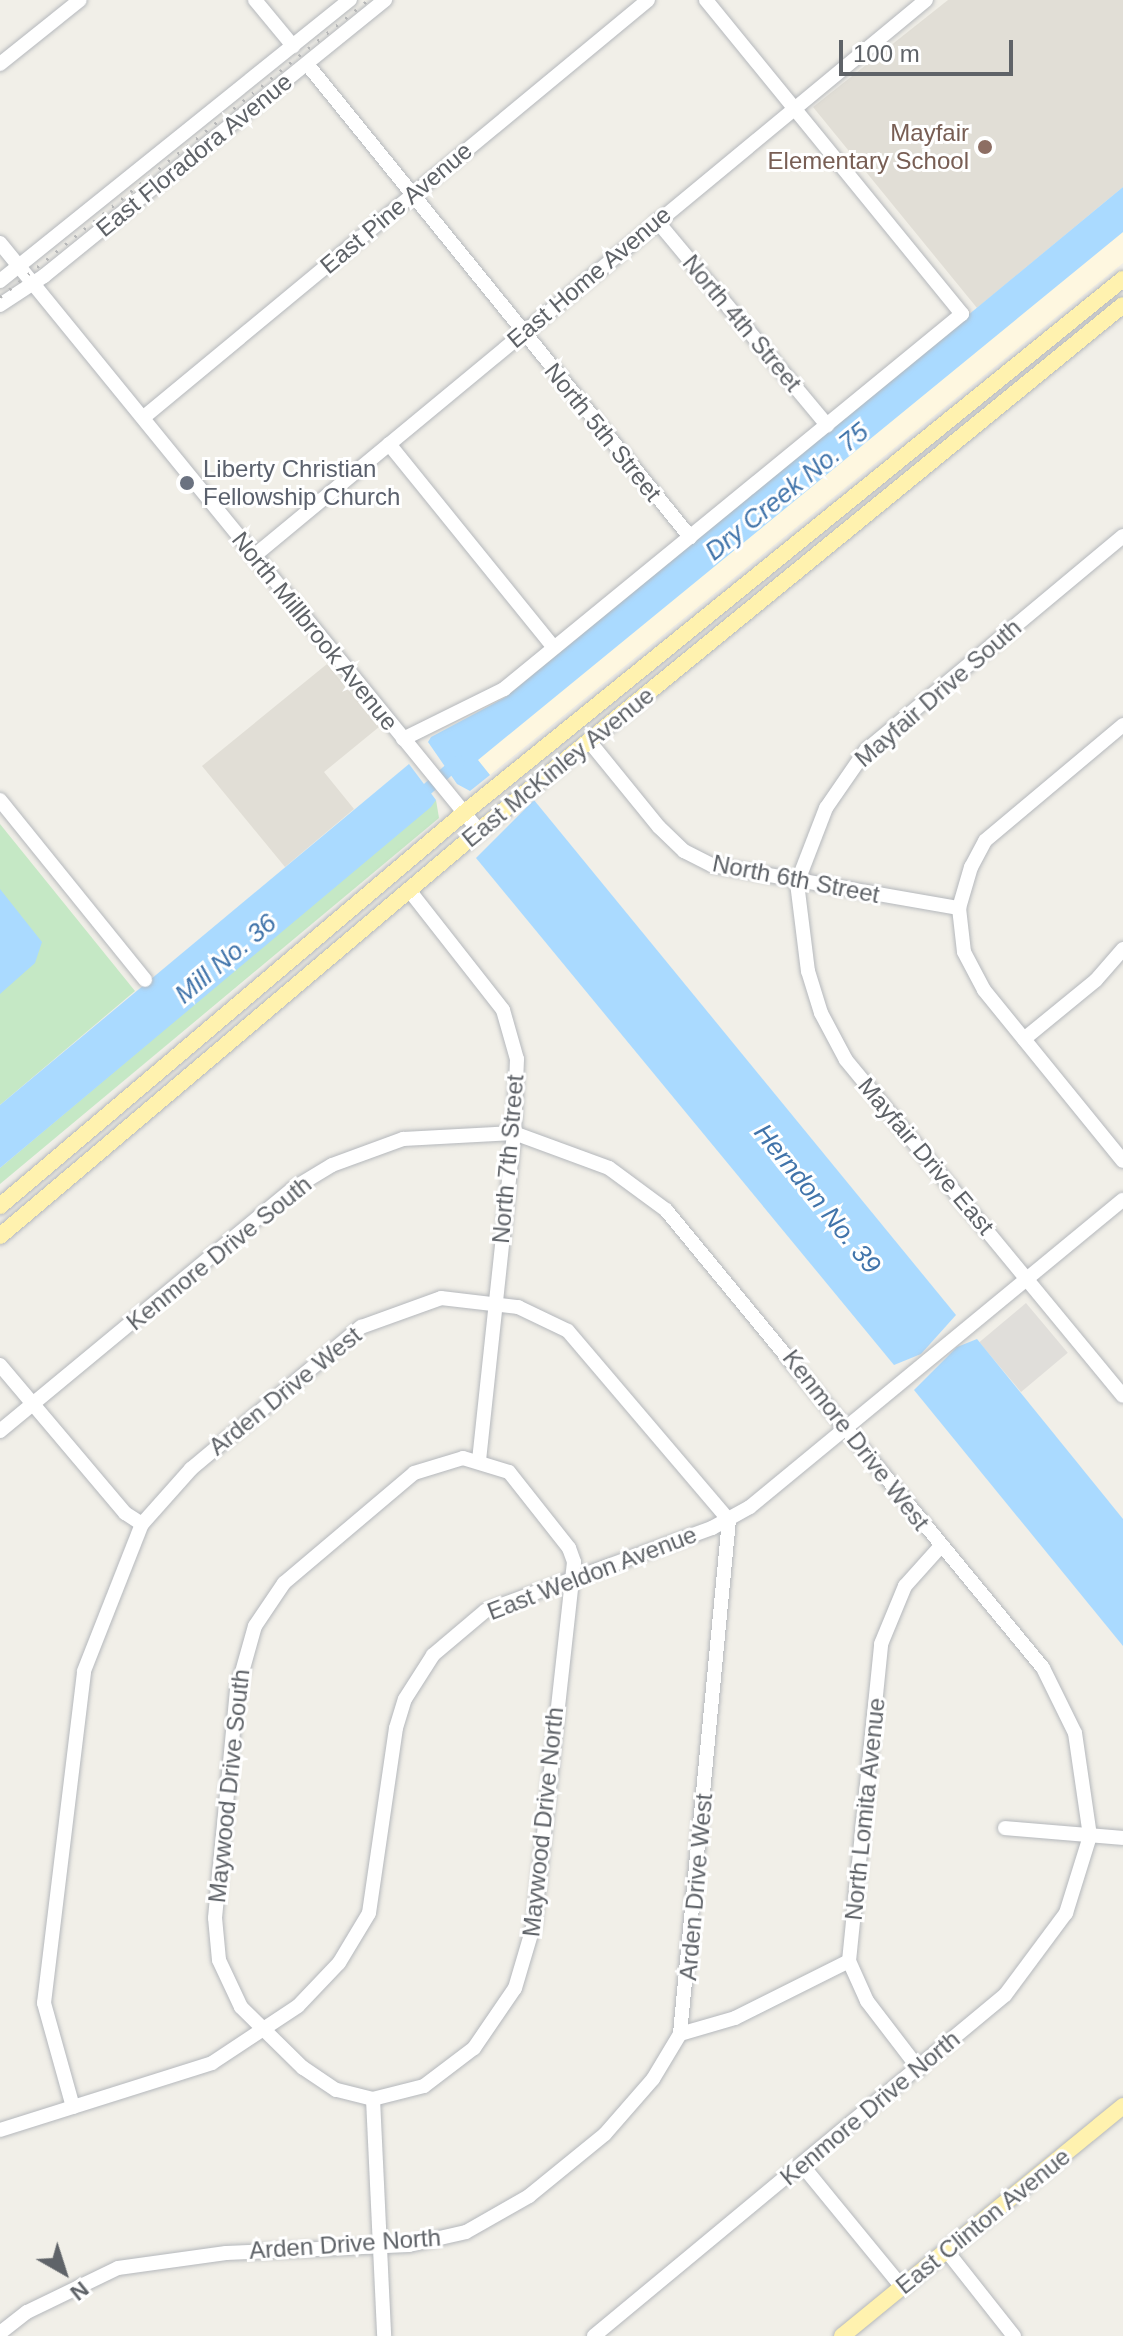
<!DOCTYPE html>
<html>
<head>
<meta charset="utf-8">
<style>
	body { margin:0 }
	#map { position:relative; width:1123px; height:2336px; overflow:hidden; background:#f1efe8; font-family:Helvetica,sans-serif }
	div>[style] { position:absolute }
	[style*='--x'] { left:calc(var(--x)*1px); top:calc(var(--y)*1px); width:calc(var(--w)*1px); rotate:calc(var(--a)*1deg) }
	.commercial>* { inset:0; background:#fef7e0 }
	.industrial>* { inset:0; background:#e0deda; transform-origin:0 0 }
	.education>* { inset:0; background:#e1ded6 }
	.green>* { inset:0; background:#c5e8c5 }
	.water>* { inset:0; background:#aadaff }
	.canal>* { height:12px; margin:-6px; padding:0 6px; transform-origin:6px; border-radius:6px; background:#aadaff }
	.roads { filter:drop-shadow(0 0 2px #b5b8bc) drop-shadow(0 0 2px #b5b8bc) }
	.minor>* { height:14px; margin:-7px; padding:0 7px; transform-origin:7px; border-radius:7px; background:#fff }
	.major>* { height:16px; margin:-8px; padding:0 8px; transform-origin:8px; border-radius:8px; background:#fff2af }
	.rail>* { height:3px; margin-top:-1.5px; transform-origin:0; background:repeating-linear-gradient(90deg,#b6b7b8 0 2px,transparent 0 12px) }
	.dots>* { width:22px; height:22px; translate:-50% -50%; box-sizing:border-box; border:4px solid #fff; border-radius:50% }
	span { translate:-50% -50%; white-space:nowrap; text-align:center; line-height:1.15; -webkit-text-stroke:6px #fff; paint-order:stroke }
	.education-label { font-size:24px; color:#785e54 }
	.right { translate:-100% -50%; text-align:right }
	.street-label { font-size:24px; color:#5f6368 }
	.worship-label { font-size:24px; color:#5b616d }
	.left { translate:0 -50%; text-align:left }
	.water-label { font-size:26px; color:#4174aa; font-style:italic }
	.north { position:absolute; left:24px; top:2232px; width:80px; height:80px; -webkit-text-stroke:6px #fff; paint-order:stroke; rotate:141deg; font-size:22px; font-weight:700; line-height:32px; text-align:center; color:#5f6368 }
	.north::after { content:''; display:block; margin:auto; width:28px; height:36px; background:#5f6368; clip-path:polygon(50% 0,100% 100%,50% 72%,0 100%) }
	.scale { position:absolute; left:839px; top:40px; width:174px; height:36px; box-sizing:border-box; border:4px solid #5f6368; border-top:0; padding-left:10px; font-size:24px; line-height:28px; white-space:nowrap; color:#5f6368; -webkit-text-stroke:6px #fff; paint-order:stroke }
</style>
</head>
<body>
<div id="map">
	<div class="commercial">
		<i style="clip-path:polygon(1123px 232px,1123px 263px,490px 775px,477px 760px)"></i>
	</div>
	<div class="industrial">
		<i style="left:1026px;top:1303px;width:65px;height:61px;rotate:50deg"></i>
	</div>
	<div class="education">
		<i style="clip-path:polygon(948px 0,1123px 0,1123px 187px,977px 308px,813px 107px)"></i>
		<i style="clip-path:polygon(327px 664px,379px 727px,324px 772px,354px 809px,285px 867px,202px 766px)"></i>
	</div>
	<div class="green">
		<i style="clip-path:polygon(436px 800px,439px 818px,0 1184px,0 1168px)"></i>
		<i style="clip-path:polygon(0 824px,135px 991px,0 1105px)"></i>
	</div>
	<div class="water">
		<i style="clip-path:polygon(1123px 187px,1123px 232px,478px 760px,490px 775px,470px 791px,457px 784px,428px 742px,431px 737px,506px 697px)"></i>
		<i style="clip-path:polygon(409px 764px,436px 800px,431px 807px,0 1168px,0 1105px)"></i>
		<i style="clip-path:polygon(534px 800px,956px 1315px,921px 1354px,894px 1365px,476px 858px)"></i>
		<i style="clip-path:polygon(0 889px,42px 942px,35px 963px,0 994px)"></i>
		<i style="clip-path:polygon(977px 1339px,1123px 1519px,1123px 1646px,914px 1390px,957px 1347px)"></i>
	</div>
	<div class="canal">
		<i style="--x:416;--y:799;--w:57;--a:-41.5"></i>
	</div>
	<div class="roads">
		<div class="minor">
			<i style="--x:255;--y:0;--w:60;--a:50.4"></i>
			<i style="--x:0;--y:64;--w:102;--a:-38.7"></i>
			<i style="--x:307;--y:64;--w:609;--a:51"></i>
			<i style="--x:657;--y:221;--w:266;--a:50.2"></i>
			<i style="--x:0;--y:243;--w:758;--a:50.83"></i>
			<i style="--x:0;--y:281;--w:449;--a:-38.8"></i>
			<i style="--x:0;--y:305;--w:53;--a:-33.4"></i>
			<i style="--x:44;--y:276;--w:439;--a:-39"></i>
			<i style="--x:144;--y:417;--w:654;--a:-39.6"></i>
			<i style="--x:389;--y:444;--w:262;--a:51"></i>
			<i style="--x:1123;--y:536;--w:334;--a:140.2"></i>
			<i style="--x:866;--y:750;--w:70;--a:124.6"></i>
			<i style="--x:826;--y:808;--w:80;--a:111.1"></i>
			<i style="--x:797;--y:883;--w:89;--a:82.9"></i>
			<i style="--x:808;--y:971;--w:44;--a:72.8"></i>
			<i style="--x:821;--y:1013;--w:53;--a:62"></i>
			<i style="--x:846;--y:1060;--w:435;--a:50.5"></i>
			<i style="--x:254;--y:556;--w:872;--a:-39.6"></i>
			<i style="--x:1123;--y:725;--w:180;--a:140"></i>
			<i style="--x:985;--y:841;--w:30;--a:118"></i>
			<i style="--x:971;--y:867;--w:43;--a:106.3"></i>
			<i style="--x:959;--y:908;--w:44;--a:83.5"></i>
			<i style="--x:964;--y:952;--w:43;--a:62.2"></i>
			<i style="--x:984;--y:990;--w:220;--a:50.9"></i>
			<i style="--x:403;--y:739;--w:113;--a:-26.3"></i>
			<i style="--x:504;--y:689;--w:592;--a:-39.31"></i>
			<i style="--x:962;--y:314;--w:405;--a:-129.2"></i>
			<i style="--x:589;--y:741;--w:111;--a:50.9"></i>
			<i style="--x:659;--y:827;--w:35;--a:44"></i>
			<i style="--x:684;--y:851;--w:31;--a:27"></i>
			<i style="--x:712;--y:865;--w:251;--a:9.9"></i>
			<i style="--x:0;--y:800;--w:231;--a:51.1"></i>
			<i style="--x:409;--y:890;--w:152;--a:51.9"></i>
			<i style="--x:503;--y:1010;--w:51;--a:74.1"></i>
			<i style="--x:517;--y:1059;--w:74;--a:92.3"></i>
			<i style="--x:514;--y:1133;--w:330;--a:96.1"></i>
			<i style="--x:1024;--y:1039;--w:93;--a:-39.3"></i>
			<i style="--x:1096;--y:980;--w:41;--a:-48.9"></i>
			<i style="--x:0;--y:1365;--w:194;--a:49.8"></i>
			<i style="--x:125;--y:1513;--w:20;--a:33"></i>
			<i style="--x:0;--y:1431;--w:381;--a:-39.6"></i>
			<i style="--x:294;--y:1188;--w:44;--a:-31.2"></i>
			<i style="--x:332;--y:1165;--w:76;--a:-20.1"></i>
			<i style="--x:403;--y:1139;--w:111;--a:-3.1"></i>
			<i style="--x:514;--y:1133;--w:101;--a:20.2"></i>
			<i style="--x:609;--y:1168;--w:71;--a:36.4"></i>
			<i style="--x:666;--y:1210;--w:593;--a:50.54"></i>
			<i style="--x:1043;--y:1668;--w:72;--a:63.8"></i>
			<i style="--x:1075;--y:1733;--w:104;--a:81.7"></i>
			<i style="--x:1090;--y:1836;--w:81;--a:107.3"></i>
			<i style="--x:1066;--y:1913;--w:102;--a:126.6"></i>
			<i style="--x:1005;--y:1995;--w:534;--a:140.32"></i>
			<i style="--x:463;--y:1458;--w:48;--a:16.9"></i>
			<i style="--x:509;--y:1472;--w:97;--a:51.7"></i>
			<i style="--x:569;--y:1548;--w:15;--a:70"></i>
			<i style="--x:574;--y:1562;--w:364;--a:96.3"></i>
			<i style="--x:534;--y:1924;--w:67;--a:106.5"></i>
			<i style="--x:515;--y:1988;--w:73;--a:124.3"></i>
			<i style="--x:474;--y:2048;--w:63;--a:142.8"></i>
			<i style="--x:424;--y:2086;--w:53;--a:165.7"></i>
			<i style="--x:373;--y:2099;--w:38;--a:-166"></i>
			<i style="--x:336;--y:2090;--w:40;--a:-146"></i>
			<i style="--x:303;--y:2068;--w:87;--a:-135.5"></i>
			<i style="--x:241;--y:2007;--w:52;--a:-115.1"></i>
			<i style="--x:219;--y:1960;--w:42;--a:-95.4"></i>
			<i style="--x:215;--y:1918;--w:229;--a:-84.5"></i>
			<i style="--x:237;--y:1690;--w:66;--a:-74.3"></i>
			<i style="--x:255;--y:1626;--w:52;--a:-56"></i>
			<i style="--x:284;--y:1583;--w:170;--a:-40.2"></i>
			<i style="--x:414;--y:1473;--w:51;--a:-17"></i>
			<i style="--x:1005;--y:1828;--w:118;--a:4.8"></i>
			<i style="--x:919;--y:2069;--w:86;--a:-127.4"></i>
			<i style="--x:867;--y:2001;--w:44;--a:-114.2"></i>
			<i style="--x:849;--y:1961;--w:319;--a:-84.2"></i>
			<i style="--x:881;--y:1644;--w:63;--a:-67.5"></i>
			<i style="--x:905;--y:1586;--w:52;--a:-48.1"></i>
			<i style="--x:373;--y:2099;--w:237;--a:87.3"></i>
			<i style="--x:73;--y:2107;--w:108;--a:-105.6"></i>
			<i style="--x:44;--y:2003;--w:334;--a:-83.1"></i>
			<i style="--x:84;--y:1671;--w:158;--a:-68.5"></i>
			<i style="--x:142;--y:1524;--w:74;--a:-48.3"></i>
			<i style="--x:191;--y:1469;--w:222;--a:-39.9"></i>
			<i style="--x:361;--y:1327;--w:85;--a:-19.9"></i>
			<i style="--x:441;--y:1298;--w:78;--a:6.7"></i>
			<i style="--x:518;--y:1307;--w:55;--a:25.6"></i>
			<i style="--x:568;--y:1331;--w:248;--a:49.6"></i>
			<i style="--x:729;--y:1520;--w:516;--a:95.45"></i>
			<i style="--x:0;--y:2130;--w:222;--a:-17.5"></i>
			<i style="--x:212;--y:2063;--w:103;--a:-33.5"></i>
			<i style="--x:298;--y:2006;--w:59;--a:-46.4"></i>
			<i style="--x:339;--y:1963;--w:58;--a:-59"></i>
			<i style="--x:369;--y:1913;--w:187;--a:-81.7"></i>
			<i style="--x:396;--y:1728;--w:30;--a:-73"></i>
			<i style="--x:405;--y:1699;--w:52;--a:-57.5"></i>
			<i style="--x:433;--y:1655;--w:68;--a:-40.2"></i>
			<i style="--x:485;--y:1611;--w:242;--a:-20.1"></i>
			<i style="--x:712;--y:1528;--w:43;--a:-28.9"></i>
			<i style="--x:750;--y:1507;--w:483;--a:-39.5"></i>
			<i style="--x:802;--y:2165;--w:158;--a:50.7"></i>
			<i style="--x:946;--y:2250;--w:110;--a:51.7"></i>
			<i style="--x:0;--y:2333;--w:34;--a:-38"></i>
			<i style="--x:27;--y:2312;--w:101;--a:-25.8"></i>
			<i style="--x:118;--y:2268;--w:109;--a:-7.9"></i>
			<i style="--x:226;--y:2253;--w:183;--a:-2.5"></i>
			<i style="--x:409;--y:2245;--w:58;--a:-12.8"></i>
			<i style="--x:466;--y:2232;--w:73;--a:-29.7"></i>
			<i style="--x:529;--y:2196;--w:98;--a:-39.2"></i>
			<i style="--x:605;--y:2134;--w:73;--a:-48.9"></i>
			<i style="--x:653;--y:2079;--w:52;--a:-59"></i>
			<i style="--x:680;--y:2034;--w:57;--a:-16.2"></i>
			<i style="--x:735;--y:2018;--w:127;--a:-26.6"></i>
		</div>
		<div class="major">
			<i style="--x:0;--y:1206;--w:608;--a:-40.26"></i>
			<i style="--x:464;--y:813;--w:848;--a:-39.02"></i>
			<i style="--x:0;--y:1236;--w:644;--a:-40.22"></i>
			<i style="--x:492;--y:820;--w:814;--a:-39.22"></i>
			<i style="--x:842;--y:2336;--w:363;--a:-39.3"></i>
		</div>
	</div>
	<div class="rail">
		<i style="--x:0;--y:297;--w:473;--a:-38.9"></i>
	</div>
	<div class="dots">
		<i style="left:985px;top:147px;background:#8d6e63"></i>
		<i style="left:187px;top:483px;background:#6b7280"></i>
	</div>
	<div class="education-label">
		<span class="right" style="left:969px;top:147px">Mayfair<br>Elementary School</span>
	</div>
	<div class="street-label">
		<span style="left:194px;top:155px;rotate:-39deg">East Floradora Avenue</span>
		<span style="left:396px;top:208px;rotate:-40deg">East Pine Avenue</span>
		<span style="left:589px;top:277px;rotate:-40deg">East Home Avenue</span>
		<span style="left:742px;top:323px;rotate:50deg">North 4th Street</span>
		<span style="left:603px;top:432px;rotate:51deg">North 5th Street</span>
		<span style="left:315px;top:631px;rotate:51deg">North Millbrook Avenue</span>
		<span style="left:938px;top:693px;rotate:-41deg">Mayfair Drive South</span>
		<span style="left:558px;top:767px;rotate:-39deg">East McKinley Avenue</span>
		<span style="left:796px;top:879px;rotate:11deg">North 6th Street</span>
		<span style="left:926px;top:1156px;rotate:50deg">Mayfair Drive East</span>
		<span style="left:508px;top:1159px;rotate:-85deg">North 7th Street</span>
		<span style="left:219px;top:1253px;rotate:-39deg">Kenmore Drive South</span>
		<span style="left:285px;top:1391px;rotate:-39deg">Arden Drive West</span>
		<span style="left:856px;top:1440px;rotate:52deg">Kenmore Drive West</span>
		<span style="left:592px;top:1573px;rotate:-21deg">East Weldon Avenue</span>
		<span style="left:229px;top:1786px;rotate:-84deg">Maywood Drive South</span>
		<span style="left:865px;top:1809px;rotate:-84deg">North Lomita Avenue</span>
		<span style="left:543px;top:1822px;rotate:-84deg">Maywood Drive North</span>
		<span style="left:696px;top:1887px;rotate:-85deg">Arden Drive West</span>
		<span style="left:870px;top:2108px;rotate:-40deg">Kenmore Drive North</span>
		<span style="left:983px;top:2221px;rotate:-39deg">East Clinton Avenue</span>
		<span style="left:345px;top:2244px;rotate:-4deg">Arden Drive North</span>
	</div>
	<div class="worship-label">
		<span class="left" style="left:203px;top:483px">Liberty Christian<br>Fellowship Church</span>
	</div>
	<div class="water-label">
		<span style="left:787px;top:492px;rotate:-39deg">Dry Creek No. 75</span>
		<span style="left:226px;top:959px;rotate:-40deg">Mill No. 36</span>
		<span style="left:817px;top:1199px;rotate:51deg">Herndon No. 39</span>
	</div>
	<div class="north">N</div>
	<div class="scale">100 m</div>
</div>
</body>
</html>
